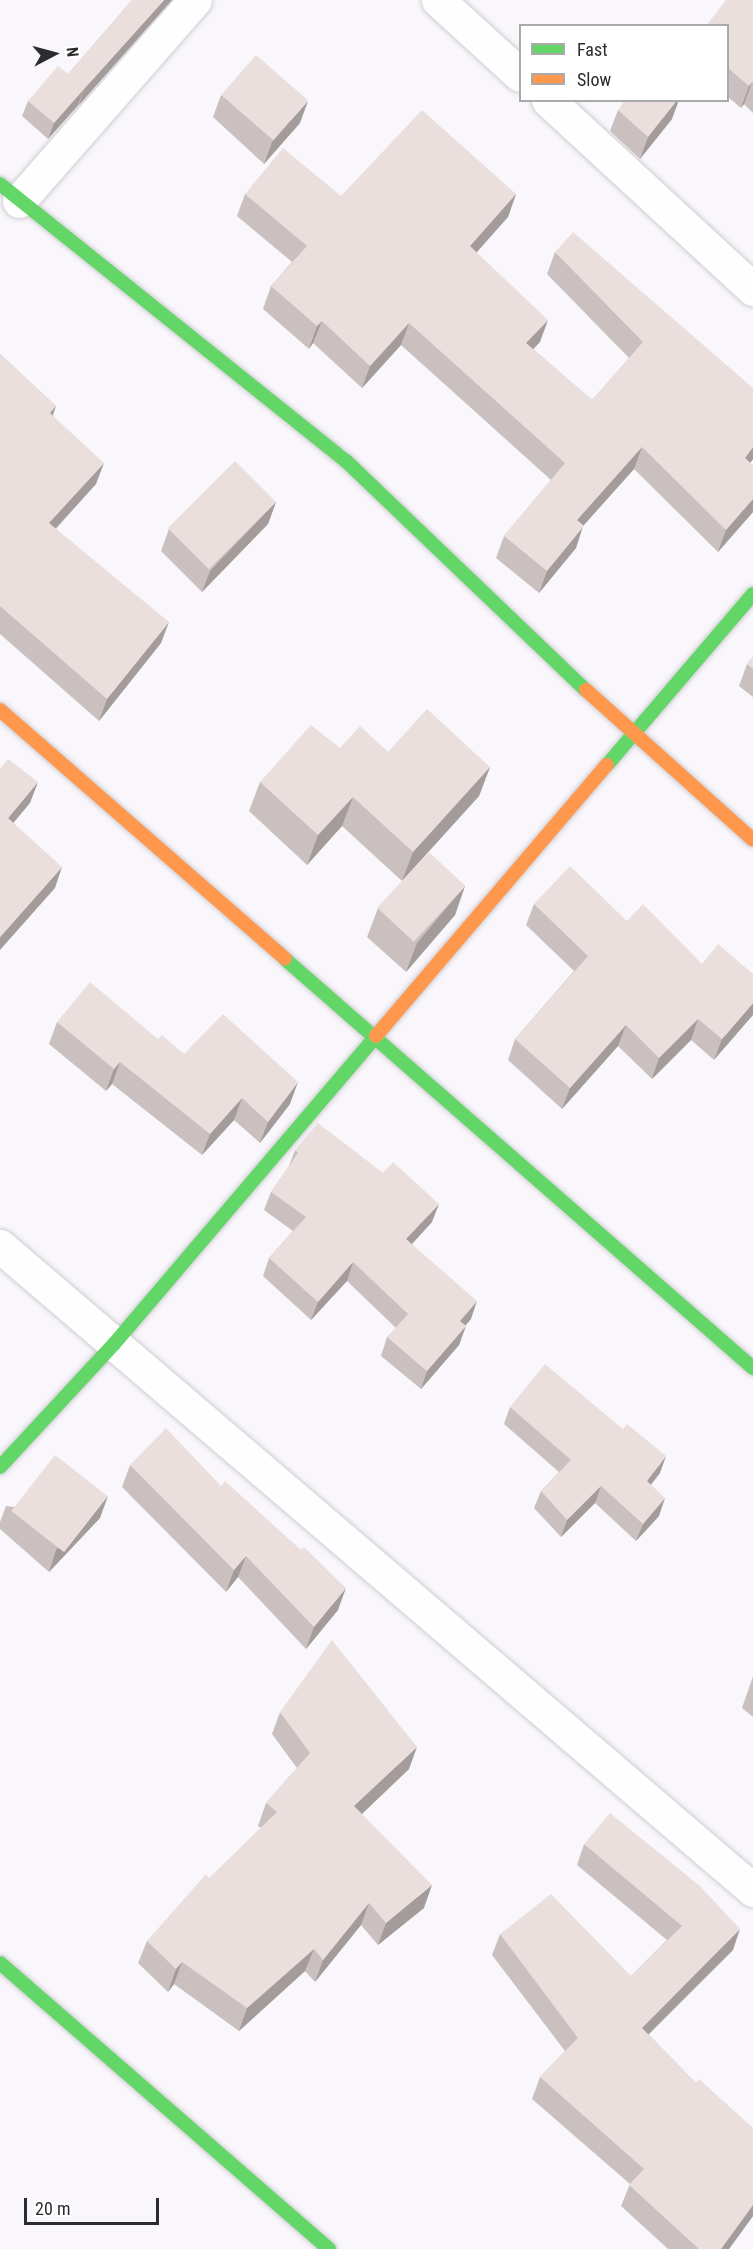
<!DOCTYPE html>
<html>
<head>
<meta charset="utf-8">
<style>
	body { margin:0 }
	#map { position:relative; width:753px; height:2249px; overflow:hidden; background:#f9f7fc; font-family:"Roboto Condensed",sans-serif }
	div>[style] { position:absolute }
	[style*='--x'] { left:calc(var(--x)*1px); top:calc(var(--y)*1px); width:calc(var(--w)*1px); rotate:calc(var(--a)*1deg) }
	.roads { filter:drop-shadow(0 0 2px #cfcdd1) drop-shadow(0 0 2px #cfcdd1) }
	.street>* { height:33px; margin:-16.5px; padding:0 16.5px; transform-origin:16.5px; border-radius:16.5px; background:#fefeff }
	.fast>* { height:14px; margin:-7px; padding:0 7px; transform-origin:7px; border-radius:7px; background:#63d668 }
	.slow>* { height:14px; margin:-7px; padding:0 7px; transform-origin:7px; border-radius:7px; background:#ff974d }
	.wall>* { inset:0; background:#cac0bf }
	.shaded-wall>* { inset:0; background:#a49c9b }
	.building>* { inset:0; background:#ebdfde; transform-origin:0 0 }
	span { translate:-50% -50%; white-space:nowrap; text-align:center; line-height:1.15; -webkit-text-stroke:4.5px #fff; paint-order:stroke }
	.legend { position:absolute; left:519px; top:24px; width:210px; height:78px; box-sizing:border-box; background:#fff; border:2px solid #abaaab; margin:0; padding:8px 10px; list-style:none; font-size:18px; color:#2c2b2e }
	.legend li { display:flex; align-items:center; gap:12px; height:30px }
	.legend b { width:30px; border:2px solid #abaaab }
	.north { position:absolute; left:24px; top:24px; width:60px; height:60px; -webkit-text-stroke:4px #fff; paint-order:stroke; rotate:84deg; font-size:16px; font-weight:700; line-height:24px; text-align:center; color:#2c2b2e }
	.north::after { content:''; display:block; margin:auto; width:21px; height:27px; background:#2c2b2e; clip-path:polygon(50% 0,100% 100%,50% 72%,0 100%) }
	.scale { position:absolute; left:24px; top:2198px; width:135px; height:27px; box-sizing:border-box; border:3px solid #2c2b2e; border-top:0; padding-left:8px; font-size:18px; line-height:21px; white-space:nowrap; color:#2c2b2e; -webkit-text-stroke:4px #fff; paint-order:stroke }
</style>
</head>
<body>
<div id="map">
	<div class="roads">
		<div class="street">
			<i style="--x:438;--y:0;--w:111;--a:42.4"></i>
			<i style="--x:548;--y:100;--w:279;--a:42.7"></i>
			<i style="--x:19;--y:201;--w:267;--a:-48.8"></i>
			<i style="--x:0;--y:1246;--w:991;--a:40.54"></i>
		</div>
		<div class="fast">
			<i style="--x:0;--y:184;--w:443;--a:38.7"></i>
			<i style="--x:346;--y:461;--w:332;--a:43.7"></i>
			<i style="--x:607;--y:765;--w:225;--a:-49.5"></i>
			<i style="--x:285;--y:959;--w:622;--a:41.15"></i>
			<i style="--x:0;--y:1467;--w:168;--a:-47.2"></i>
			<i style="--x:114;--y:1344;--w:404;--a:-49.6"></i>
			<i style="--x:0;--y:1963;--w:436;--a:41"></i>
		</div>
		<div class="slow">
			<i style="--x:586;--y:690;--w:224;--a:41.9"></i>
			<i style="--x:0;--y:710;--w:378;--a:41.1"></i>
			<i style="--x:376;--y:1036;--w:356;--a:-49.6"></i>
		</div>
	</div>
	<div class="wall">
		<i style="clip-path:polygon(132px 0,79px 105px,48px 139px,22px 116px,28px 101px,68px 74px)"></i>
		<i style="clip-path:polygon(753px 0,753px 113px,744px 104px,741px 108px,728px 97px,728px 26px)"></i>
		<i style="clip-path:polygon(221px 95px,300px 123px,264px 164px,213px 117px)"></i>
		<i style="clip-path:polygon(618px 110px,672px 119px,640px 159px,610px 131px)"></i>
		<i style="clip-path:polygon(245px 194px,341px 196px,516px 194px,508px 217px,476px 252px,540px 342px,533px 349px,592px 400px,629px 358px,547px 274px,555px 252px,753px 388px,753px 459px,750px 463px,753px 465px,753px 512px,718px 552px,634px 469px,583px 526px,576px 548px,539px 593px,496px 558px,504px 536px,551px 480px,401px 345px,362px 388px,313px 343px,309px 349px,263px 309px,271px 286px,292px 262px,237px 216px)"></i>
		<i style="clip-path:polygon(0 354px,56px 406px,53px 415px,96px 484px,56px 529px,161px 643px,99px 721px,0 634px)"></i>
		<i style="clip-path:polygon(276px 502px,268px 524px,202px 592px,161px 551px,169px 529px)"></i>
		<i style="clip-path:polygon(753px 657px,753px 697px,739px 686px,747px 664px)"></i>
		<i style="clip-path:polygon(340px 748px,388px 752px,490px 767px,479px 796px,402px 881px,342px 826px,307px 865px,249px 811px,260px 782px)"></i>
		<i style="clip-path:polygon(465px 886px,455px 915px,406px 972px,367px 937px,378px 908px)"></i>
		<i style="clip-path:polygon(534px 904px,627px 921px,702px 964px,753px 974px,714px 1060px,691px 1040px,652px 1079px,618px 1046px,562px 1109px,508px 1060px,515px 1039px,574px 971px,526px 925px)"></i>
		<i style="clip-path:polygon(57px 1022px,158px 1039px,184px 1054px,290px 1104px,260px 1143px,234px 1120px,202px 1155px,112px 1084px,106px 1091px,49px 1044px)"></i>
		<i style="clip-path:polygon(295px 1150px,432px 1222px,412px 1244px,471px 1319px,465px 1326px,459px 1345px,421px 1389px,381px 1356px,387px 1337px,396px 1328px,347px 1281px,311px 1320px,263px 1276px,269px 1258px,293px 1231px,264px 1210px,271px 1192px,289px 1166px)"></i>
		<i style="clip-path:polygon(510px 1407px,660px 1473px,651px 1485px,659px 1516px,636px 1541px,595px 1503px,561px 1537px,534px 1508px,541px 1491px,559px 1472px,504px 1424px)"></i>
		<i style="clip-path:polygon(130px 1465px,338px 1610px,306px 1649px,238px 1577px,226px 1592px,122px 1487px)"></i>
		<i style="clip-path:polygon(6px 1506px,100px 1518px,49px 1572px,0 1529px,0 1522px)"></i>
		<i style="clip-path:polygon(753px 1676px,753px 1717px,742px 1708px)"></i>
		<i style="clip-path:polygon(280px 1712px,409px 1769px,362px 1814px,424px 1908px,378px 1945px,361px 1925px,315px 1982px,305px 1971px,239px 2031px,174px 1984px,168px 1992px,138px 1963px,147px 1941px,261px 1828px,258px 1826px,266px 1803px,297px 1768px,272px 1734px)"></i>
		<i style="clip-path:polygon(584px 1844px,733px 1950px,648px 2034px,696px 2083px,753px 2128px,753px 2216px,729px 2249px,668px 2249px,621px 2206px,630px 2184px,532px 2099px,540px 2077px,565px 2051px,492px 1955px,500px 1934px,631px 1976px,667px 1940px,577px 1865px)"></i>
	</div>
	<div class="shaded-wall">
		<i style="clip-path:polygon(164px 0,172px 0,79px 105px,84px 89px)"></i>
		<i style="clip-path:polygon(752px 82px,744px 104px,741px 108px,749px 86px)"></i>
		<i style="clip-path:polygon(84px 89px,78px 105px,48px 139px,54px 123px)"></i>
		<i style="clip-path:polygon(677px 100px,679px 100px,672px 119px,640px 159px,648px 137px)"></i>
		<i style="clip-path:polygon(308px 101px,300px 123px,264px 164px,272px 142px)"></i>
		<i style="clip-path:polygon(516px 194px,508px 217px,462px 269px,470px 246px)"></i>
		<i style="clip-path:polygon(548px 320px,540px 342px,518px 365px,526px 343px)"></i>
		<i style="clip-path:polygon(322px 321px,313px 343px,309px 349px,317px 326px)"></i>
		<i style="clip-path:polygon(409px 323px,401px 345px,362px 388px,370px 366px)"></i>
		<i style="clip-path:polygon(56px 406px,48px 428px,50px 413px)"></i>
		<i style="clip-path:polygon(642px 447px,634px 469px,583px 526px,576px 548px,539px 593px,547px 571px,577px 520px)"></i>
		<i style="clip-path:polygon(753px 447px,753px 459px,737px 480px,745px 458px)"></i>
		<i style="clip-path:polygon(104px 463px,96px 484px,41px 544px,49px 523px)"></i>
		<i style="clip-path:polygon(753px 499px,753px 512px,718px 552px,726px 530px)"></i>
		<i style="clip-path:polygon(276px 502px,268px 524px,202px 592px,210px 571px)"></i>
		<i style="clip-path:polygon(169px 622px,161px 643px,99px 721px,107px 699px)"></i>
		<i style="clip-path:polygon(490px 767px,479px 796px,402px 881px,413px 852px)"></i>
		<i style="clip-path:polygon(38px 782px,30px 803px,0 839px,8px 818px)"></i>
		<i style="clip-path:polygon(353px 797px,342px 826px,307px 865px,318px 835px)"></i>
		<i style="clip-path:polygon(62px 867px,55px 888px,0 950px,0 937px)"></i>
		<i style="clip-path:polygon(465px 886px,455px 915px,406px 972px,417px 943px)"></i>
		<i style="clip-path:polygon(753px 1003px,753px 1015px,714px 1060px,722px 1039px)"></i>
		<i style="clip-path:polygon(698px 1019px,691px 1040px,652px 1079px,659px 1058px)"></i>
		<i style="clip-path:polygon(626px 1025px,618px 1046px,562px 1109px,570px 1088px)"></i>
		<i style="clip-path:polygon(120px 1062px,112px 1084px,106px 1091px,114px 1069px)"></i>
		<i style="clip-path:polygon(298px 1082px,290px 1104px,260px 1143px,268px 1122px)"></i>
		<i style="clip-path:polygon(242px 1098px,234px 1120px,202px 1155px,210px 1134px)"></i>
		<i style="clip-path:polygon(439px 1204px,432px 1222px,400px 1257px,406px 1239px)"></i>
		<i style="clip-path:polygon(353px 1262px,347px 1281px,311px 1320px,318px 1302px)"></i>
		<i style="clip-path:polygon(477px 1301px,471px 1319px,453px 1340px,460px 1321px)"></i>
		<i style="clip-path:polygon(466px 1326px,459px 1345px,421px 1389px,427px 1371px)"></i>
		<i style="clip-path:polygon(666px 1456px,660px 1473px,640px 1498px,647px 1481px)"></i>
		<i style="clip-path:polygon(601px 1486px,595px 1503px,561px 1537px,567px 1520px)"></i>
		<i style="clip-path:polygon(108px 1496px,100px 1518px,49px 1572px,56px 1550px)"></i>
		<i style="clip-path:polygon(665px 1498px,659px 1516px,636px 1541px,643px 1524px)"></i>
		<i style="clip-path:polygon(246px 1556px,238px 1577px,226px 1592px,234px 1570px)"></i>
		<i style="clip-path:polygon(346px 1588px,338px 1610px,306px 1649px,314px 1627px)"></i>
		<i style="clip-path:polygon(417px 1747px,409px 1769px,346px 1829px,354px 1806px)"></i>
		<i style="clip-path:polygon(432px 1885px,424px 1908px,378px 1945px,386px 1923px)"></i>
		<i style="clip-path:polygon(369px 1903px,361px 1925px,315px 1982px,323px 1960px)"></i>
		<i style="clip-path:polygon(740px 1929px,733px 1950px,634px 2049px,642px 2028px)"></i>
		<i style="clip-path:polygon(314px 1949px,305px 1971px,239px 2031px,247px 2008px)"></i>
		<i style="clip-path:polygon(182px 1962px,174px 1984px,168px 1992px,176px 1969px)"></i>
		<i style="clip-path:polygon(753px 2205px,753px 2216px,729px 2249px,721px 2249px)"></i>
	</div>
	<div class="building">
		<i style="clip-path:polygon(132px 0,164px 0,84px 89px,71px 78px,84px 89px,54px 123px,28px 101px,58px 66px,68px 74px)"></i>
		<i style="clip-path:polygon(726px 0,753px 0,753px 82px,752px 82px,749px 86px,728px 68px,728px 26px,706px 26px)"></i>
		<i style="left:256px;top:55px;width:69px;height:53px;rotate:41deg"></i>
		<i style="clip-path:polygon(625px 100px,677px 100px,648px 137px,618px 110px)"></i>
		<i style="clip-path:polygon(422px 110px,516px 194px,470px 246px,548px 320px,526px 343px,592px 400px,643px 342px,555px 252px,573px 232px,753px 388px,753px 447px,745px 458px,753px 465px,753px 499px,726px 530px,642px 447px,577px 520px,584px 526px,547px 571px,504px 536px,565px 463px,409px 323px,370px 366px,322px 321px,317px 326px,271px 286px,307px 246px,245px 194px,283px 148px,341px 196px)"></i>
		<i style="clip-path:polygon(0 354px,56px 406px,50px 413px,104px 463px,49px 523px,169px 622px,107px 699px,0 606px)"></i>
		<i style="left:235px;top:461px;width:58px;height:95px;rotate:45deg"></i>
		<i style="clip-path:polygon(753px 657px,753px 669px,747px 664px)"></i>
		<i style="clip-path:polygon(427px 709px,490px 767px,413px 852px,353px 797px,318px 835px,260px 782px,311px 725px,340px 748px,360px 726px,388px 752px)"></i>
		<i style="clip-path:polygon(8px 759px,38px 782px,8px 818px,62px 867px,0 937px,0 769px)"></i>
		<i style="left:429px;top:852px;width:50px;height:76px;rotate:43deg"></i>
		<i style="clip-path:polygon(570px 866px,627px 921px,643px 904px,702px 964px,718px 944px,753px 974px,753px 1003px,722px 1039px,698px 1019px,659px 1058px,626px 1025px,570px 1088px,515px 1039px,588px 956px,534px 904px)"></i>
		<i style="clip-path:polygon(90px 982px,158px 1039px,162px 1035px,184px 1054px,223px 1014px,298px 1082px,268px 1122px,242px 1098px,210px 1134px,120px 1062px,114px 1069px,57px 1022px)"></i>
		<i style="clip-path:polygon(318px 1123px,383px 1173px,393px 1162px,439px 1204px,406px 1239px,477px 1301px,460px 1321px,466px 1326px,427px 1371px,387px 1337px,408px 1314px,353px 1262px,318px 1302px,269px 1258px,306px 1217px,271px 1192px,298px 1153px,295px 1150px)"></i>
		<i style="clip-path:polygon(545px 1364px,623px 1429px,627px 1424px,666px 1456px,647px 1481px,665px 1498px,643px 1524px,601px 1486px,567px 1520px,541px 1491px,571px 1460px,510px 1407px)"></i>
		<i style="clip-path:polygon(166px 1428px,221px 1486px,225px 1481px,301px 1550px,304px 1547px,346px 1588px,314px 1627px,246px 1556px,234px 1570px,130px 1465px)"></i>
		<i style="left:55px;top:1455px;width:67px;height:71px;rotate:38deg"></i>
		<i style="clip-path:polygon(332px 1640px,417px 1747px,354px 1806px,432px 1885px,386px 1923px,369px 1903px,323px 1960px,314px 1949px,247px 2008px,182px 1962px,176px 1969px,147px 1941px,206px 1874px,209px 1878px,277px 1812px,266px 1803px,310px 1753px,280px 1712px)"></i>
		<i style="clip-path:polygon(610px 1813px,700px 1886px,740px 1929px,642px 2028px,696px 2083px,699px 2079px,753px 2128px,753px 2205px,721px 2249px,699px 2249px,629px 2185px,644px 2169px,540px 2077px,578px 2038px,500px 1934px,551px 1894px,631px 1976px,682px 1926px,584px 1844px)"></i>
	</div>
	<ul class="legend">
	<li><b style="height:8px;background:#63d668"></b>Fast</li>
	<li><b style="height:8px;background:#ff974d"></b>Slow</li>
	</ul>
	<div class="north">N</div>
	<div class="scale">20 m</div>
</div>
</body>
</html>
